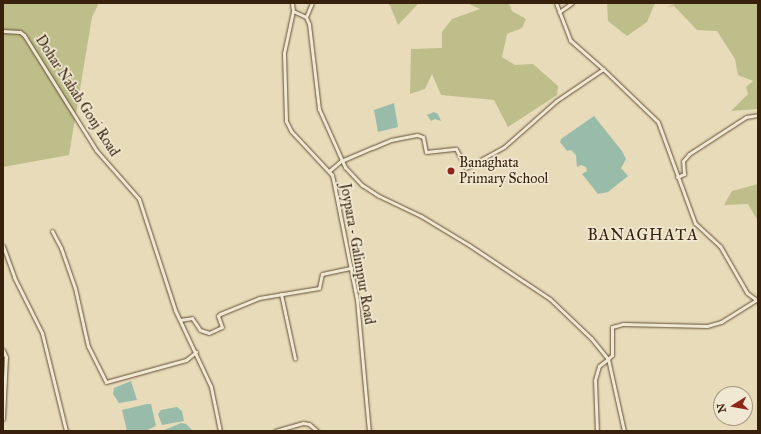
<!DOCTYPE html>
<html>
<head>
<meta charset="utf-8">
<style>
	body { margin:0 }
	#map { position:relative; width:761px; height:434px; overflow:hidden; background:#e8dbb9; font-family:"IM FELL Great Primer",serif }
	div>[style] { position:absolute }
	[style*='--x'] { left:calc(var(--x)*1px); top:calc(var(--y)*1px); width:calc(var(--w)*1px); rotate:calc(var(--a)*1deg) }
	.green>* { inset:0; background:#bebe8a }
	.water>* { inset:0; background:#98bca9 }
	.roads { filter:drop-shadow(0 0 1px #634f37) drop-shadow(0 0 1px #634f37) }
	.minor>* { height:3px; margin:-1.5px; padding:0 1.5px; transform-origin:1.5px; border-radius:1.5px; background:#f0e8d2 }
	.dots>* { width:11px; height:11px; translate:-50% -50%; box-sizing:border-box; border:2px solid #f0e8d2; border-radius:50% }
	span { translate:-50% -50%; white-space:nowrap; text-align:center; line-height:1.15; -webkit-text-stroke:3.5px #f0e8d2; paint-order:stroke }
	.street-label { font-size:14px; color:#37200c }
	.poi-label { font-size:14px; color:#37200c }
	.left { translate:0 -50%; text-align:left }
	.quarter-label { font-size:16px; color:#37200c; letter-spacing:1px }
	.frame { position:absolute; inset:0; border:4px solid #37200c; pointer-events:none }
	.north { position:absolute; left:713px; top:386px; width:40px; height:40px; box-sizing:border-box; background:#f0e8d2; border:1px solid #a69883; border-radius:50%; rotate:259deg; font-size:11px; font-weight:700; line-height:16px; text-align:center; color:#37200c }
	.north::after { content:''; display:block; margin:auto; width:14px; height:18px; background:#8f2418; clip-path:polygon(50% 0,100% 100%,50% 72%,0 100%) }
</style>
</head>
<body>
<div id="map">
	<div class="green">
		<i style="clip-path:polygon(3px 3px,99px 3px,92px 17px,69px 155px,3px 167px)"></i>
		<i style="clip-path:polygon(389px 3px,419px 3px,398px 25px)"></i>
		<i style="clip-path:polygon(467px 3px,509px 3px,512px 11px,526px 19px,522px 28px,507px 34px,502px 57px,515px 65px,533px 64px,558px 86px,557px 95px,508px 127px,494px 100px,441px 95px,432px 74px,425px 89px,410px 94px,411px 49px,442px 48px,442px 32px,452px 19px,480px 9px)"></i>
		<i style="clip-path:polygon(607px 3px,655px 3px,647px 22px,627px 36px,608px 21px)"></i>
		<i style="clip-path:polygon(678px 3px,758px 3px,758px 109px,731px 111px,748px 94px,746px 87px,753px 81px,738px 75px,735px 59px,717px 31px,697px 30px,674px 6px,666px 7px)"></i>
		<i style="clip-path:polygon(758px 184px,758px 221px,748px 204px,724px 205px,732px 191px)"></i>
	</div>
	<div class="water">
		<i style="clip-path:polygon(394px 103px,398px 127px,378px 132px,374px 110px)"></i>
		<i style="clip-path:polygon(434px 112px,438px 114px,441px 121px,435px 119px,431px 121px,427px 115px)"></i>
		<i style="clip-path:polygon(594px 116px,622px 151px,626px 159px,621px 168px,628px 176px,608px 192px,598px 194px,582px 174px,587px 171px,586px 167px,581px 165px,577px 167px,576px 155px,571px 150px,567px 151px,560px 142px,561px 139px)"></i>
		<i style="clip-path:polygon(131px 381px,137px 400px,119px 403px,113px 394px,114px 388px)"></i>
		<i style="clip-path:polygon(147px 404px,151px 404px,156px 426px,145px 431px,127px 431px,122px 410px)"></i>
		<i style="clip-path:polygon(177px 407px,182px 411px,184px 421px,162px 425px,158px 414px,161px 410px)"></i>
		<i style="clip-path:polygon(181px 423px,186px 424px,193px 431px,162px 431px)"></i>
	</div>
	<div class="roads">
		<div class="minor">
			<i style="--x:292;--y:3;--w:8;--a:83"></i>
			<i style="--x:293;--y:11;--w:43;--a:102.1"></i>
			<i style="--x:284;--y:53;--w:68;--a:88.3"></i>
			<i style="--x:286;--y:121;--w:11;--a:63"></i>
			<i style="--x:291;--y:131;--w:60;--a:47"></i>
			<i style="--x:332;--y:175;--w:9;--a:77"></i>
			<i style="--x:334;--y:184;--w:118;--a:78.8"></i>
			<i style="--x:357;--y:300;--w:132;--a:84.8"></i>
			<i style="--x:556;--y:3;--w:40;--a:69"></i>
			<i style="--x:570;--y:40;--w:44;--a:41.3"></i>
			<i style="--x:293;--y:11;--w:14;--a:25"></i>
			<i style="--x:306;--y:17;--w:8;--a:67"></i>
			<i style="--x:309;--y:24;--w:86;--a:83.3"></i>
			<i style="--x:319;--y:109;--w:64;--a:65.9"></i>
			<i style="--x:345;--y:167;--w:25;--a:47"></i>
			<i style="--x:362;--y:185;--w:20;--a:33"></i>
			<i style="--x:379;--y:196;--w:47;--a:25.5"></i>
			<i style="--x:421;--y:216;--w:56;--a:31.1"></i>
			<i style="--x:469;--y:245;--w:97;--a:33.7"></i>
			<i style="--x:550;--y:299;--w:57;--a:43.6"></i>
			<i style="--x:591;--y:338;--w:27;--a:51"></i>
			<i style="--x:608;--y:359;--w:11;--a:142"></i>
			<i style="--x:599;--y:366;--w:15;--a:106"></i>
			<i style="--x:595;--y:380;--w:51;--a:87.8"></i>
			<i style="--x:559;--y:12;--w:16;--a:-35"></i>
			<i style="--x:306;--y:17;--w:15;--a:-67"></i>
			<i style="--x:3;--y:31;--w:17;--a:3"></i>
			<i style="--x:20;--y:32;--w:5;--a:37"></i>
			<i style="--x:24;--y:35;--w:136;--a:57.9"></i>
			<i style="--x:96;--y:150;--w:65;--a:48.7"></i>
			<i style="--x:139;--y:199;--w:117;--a:72"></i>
			<i style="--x:175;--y:310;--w:85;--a:64.9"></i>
			<i style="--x:211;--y:387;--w:45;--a:78.4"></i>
			<i style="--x:329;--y:171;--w:16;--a:-40"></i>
			<i style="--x:341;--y:161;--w:34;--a:-23"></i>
			<i style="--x:372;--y:148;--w:21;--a:-23"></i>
			<i style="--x:391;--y:140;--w:26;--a:-11"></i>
			<i style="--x:417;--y:135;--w:6;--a:18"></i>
			<i style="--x:423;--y:137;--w:15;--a:79"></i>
			<i style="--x:426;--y:152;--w:30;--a:-6"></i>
			<i style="--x:456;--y:149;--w:21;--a:62"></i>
			<i style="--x:466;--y:168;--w:43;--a:-28.9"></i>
			<i style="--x:504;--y:147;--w:69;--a:-41.5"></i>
			<i style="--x:556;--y:101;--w:57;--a:-34.2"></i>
			<i style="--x:603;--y:69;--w:76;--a:43.9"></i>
			<i style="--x:658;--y:122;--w:108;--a:69.9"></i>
			<i style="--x:695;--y:223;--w:34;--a:43"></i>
			<i style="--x:720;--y:246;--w:54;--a:60.1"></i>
			<i style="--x:747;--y:293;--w:14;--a:36"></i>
			<i style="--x:677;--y:177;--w:8;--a:-23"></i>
			<i style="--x:684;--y:174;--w:13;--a:-94"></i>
			<i style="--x:683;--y:161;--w:9;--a:-49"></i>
			<i style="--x:689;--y:154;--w:68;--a:-33"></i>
			<i style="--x:746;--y:117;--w:12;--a:-9"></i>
			<i style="--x:52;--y:231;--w:19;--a:62"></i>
			<i style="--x:61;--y:248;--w:42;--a:70.7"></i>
			<i style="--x:75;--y:288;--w:59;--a:77.4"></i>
			<i style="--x:88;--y:346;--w:40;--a:63.4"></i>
			<i style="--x:106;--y:382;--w:83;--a:-15.4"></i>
			<i style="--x:186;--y:360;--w:13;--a:-39"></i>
			<i style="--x:3;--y:246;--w:33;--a:70"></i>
			<i style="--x:14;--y:277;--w:63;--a:63.4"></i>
			<i style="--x:42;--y:333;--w:101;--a:76.2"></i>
			<i style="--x:281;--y:294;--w:66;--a:77.8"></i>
			<i style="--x:180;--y:320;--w:12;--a:-9"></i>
			<i style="--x:192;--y:318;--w:14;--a:56"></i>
			<i style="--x:200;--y:330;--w:9;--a:18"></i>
			<i style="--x:209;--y:333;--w:14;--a:-25"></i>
			<i style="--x:222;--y:327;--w:12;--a:-110"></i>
			<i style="--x:218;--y:316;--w:3;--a:-45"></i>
			<i style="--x:220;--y:314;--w:42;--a:-22.3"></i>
			<i style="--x:259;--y:298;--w:61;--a:-9.5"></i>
			<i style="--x:319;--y:288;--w:14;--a:-78"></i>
			<i style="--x:322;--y:274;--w:30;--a:-12"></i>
			<i style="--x:3;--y:350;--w:8;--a:67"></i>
			<i style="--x:6;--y:357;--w:62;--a:92.8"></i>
			<i style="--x:275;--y:431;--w:29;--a:-16"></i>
			<i style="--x:303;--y:423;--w:6;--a:9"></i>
			<i style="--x:309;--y:424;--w:11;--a:41"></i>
			<i style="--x:624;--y:431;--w:74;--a:-102.5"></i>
			<i style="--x:608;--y:359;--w:6;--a:-45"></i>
			<i style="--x:612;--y:355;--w:28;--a:-90"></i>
			<i style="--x:612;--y:327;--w:11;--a:-15"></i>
			<i style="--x:623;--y:324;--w:84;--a:1.4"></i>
			<i style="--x:707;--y:326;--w:15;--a:-16"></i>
			<i style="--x:721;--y:322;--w:41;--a:-32.2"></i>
		</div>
	</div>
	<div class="dots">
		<i style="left:451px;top:171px;background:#8f2418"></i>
	</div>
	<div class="street-label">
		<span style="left:77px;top:96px;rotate:57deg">Dohar Nabab Gonj Road</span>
		<span style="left:357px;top:254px;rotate:80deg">Joypara - Galimpur Road</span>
	</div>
	<div class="poi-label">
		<span class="left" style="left:459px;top:171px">Banaghata<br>Primary School</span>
	</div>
	<div class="quarter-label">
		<span style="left:643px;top:235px">BANAGHATA</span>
	</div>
	<div class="frame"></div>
	<div class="north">N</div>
</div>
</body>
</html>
